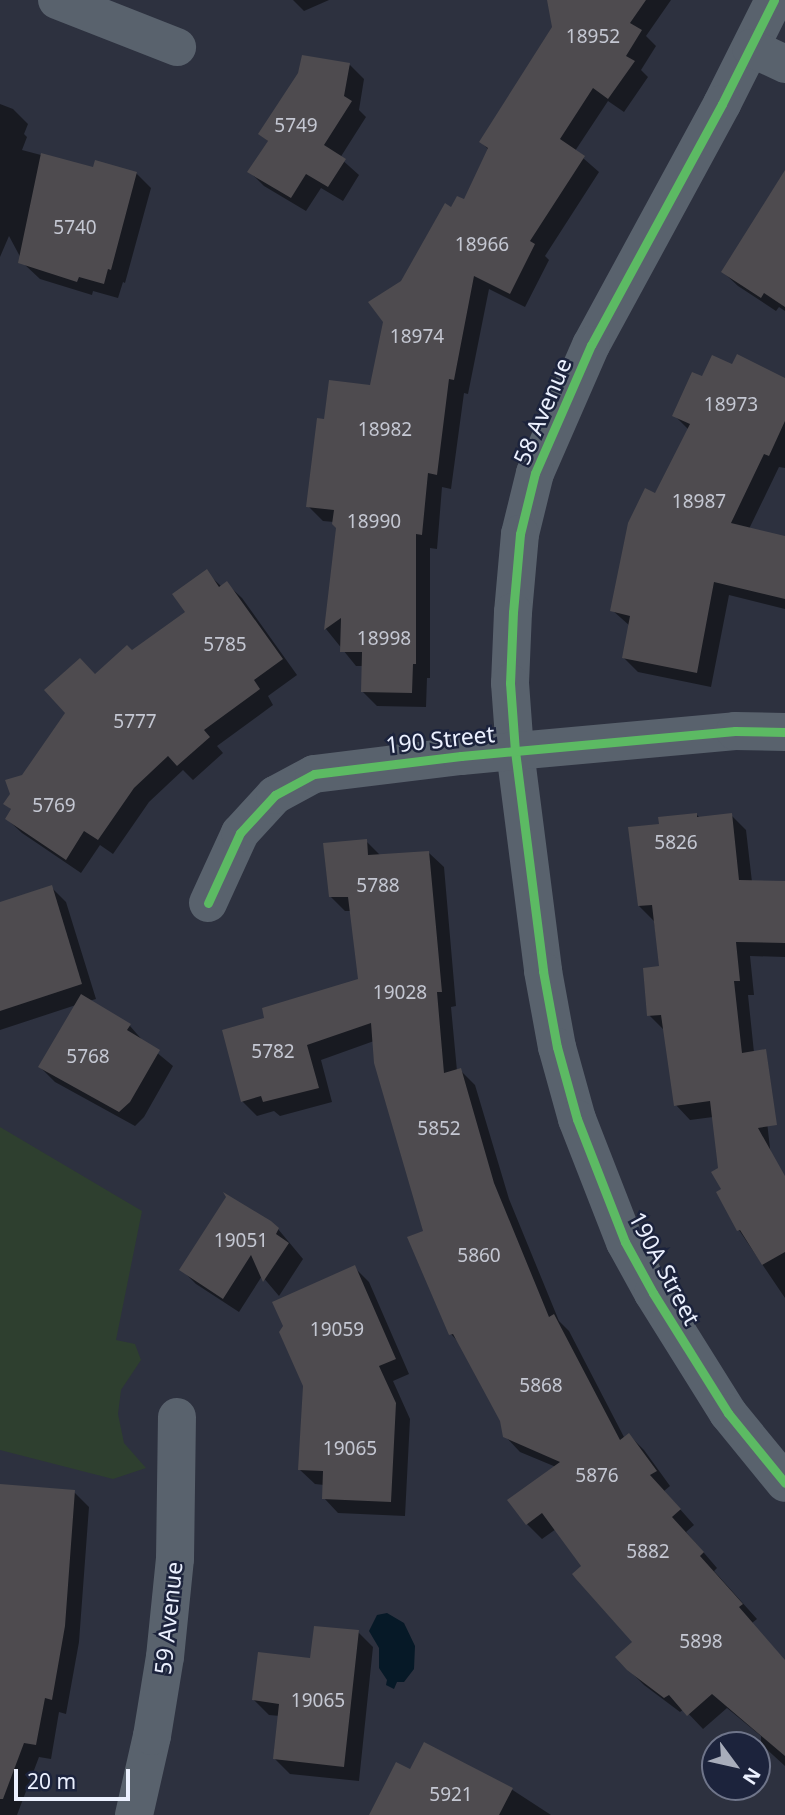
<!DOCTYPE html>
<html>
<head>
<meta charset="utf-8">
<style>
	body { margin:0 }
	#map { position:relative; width:785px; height:1815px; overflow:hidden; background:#2d313f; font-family:"Noto Sans",sans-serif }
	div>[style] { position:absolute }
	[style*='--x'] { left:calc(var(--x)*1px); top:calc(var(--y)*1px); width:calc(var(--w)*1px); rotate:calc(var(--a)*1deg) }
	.green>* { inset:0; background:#2e3f2f }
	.water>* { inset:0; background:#061927 }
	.shadow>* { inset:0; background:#0007 }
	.building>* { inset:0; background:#4e4b4f }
	.minor>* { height:38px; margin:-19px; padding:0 19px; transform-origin:19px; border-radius:19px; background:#59626d }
	.cycleway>* { height:9px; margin:-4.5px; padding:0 4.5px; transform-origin:4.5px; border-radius:4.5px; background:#5cba63 }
	span { translate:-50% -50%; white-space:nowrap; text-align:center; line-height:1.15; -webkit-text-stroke:5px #1c233c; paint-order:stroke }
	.number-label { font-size:19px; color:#c4c7d2 }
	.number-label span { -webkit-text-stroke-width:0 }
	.street-label { font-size:23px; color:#ebf0fe }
	.north { position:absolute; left:701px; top:1731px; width:70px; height:70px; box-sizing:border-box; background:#1c233c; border:2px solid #6f758a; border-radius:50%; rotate:123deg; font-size:19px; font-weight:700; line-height:28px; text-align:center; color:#ebf0fe }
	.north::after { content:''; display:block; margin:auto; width:24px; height:32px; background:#a8adbb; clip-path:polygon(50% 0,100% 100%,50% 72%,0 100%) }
	.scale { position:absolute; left:14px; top:1769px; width:116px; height:32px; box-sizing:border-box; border:4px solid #ebf0fe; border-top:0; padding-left:9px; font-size:21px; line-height:24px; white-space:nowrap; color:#ebf0fe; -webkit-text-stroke:5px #1c233c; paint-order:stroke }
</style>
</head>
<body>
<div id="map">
	<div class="green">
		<i style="clip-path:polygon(0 1127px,142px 1211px,116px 1340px,135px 1344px,141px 1360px,121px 1390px,118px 1414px,124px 1443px,146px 1468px,113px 1479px,0 1450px)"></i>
	</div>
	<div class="water">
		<i style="clip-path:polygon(387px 1613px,404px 1623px,415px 1646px,414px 1669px,404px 1682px,397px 1682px,394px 1689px,386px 1685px,387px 1680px,379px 1668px,379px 1648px,369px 1631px,377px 1615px)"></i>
	</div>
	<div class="shadow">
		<i style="clip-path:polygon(293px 0,329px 0,304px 11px)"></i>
		<i style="clip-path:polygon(549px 0,671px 0,646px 36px,656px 46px,641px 70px,648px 77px,624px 112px,608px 101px,575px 151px,599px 172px,545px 256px,549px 260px,525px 307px,489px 289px,468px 394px,464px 393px,451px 489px,442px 487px,437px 549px,430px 548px,430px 678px,427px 678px,426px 707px,377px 706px,362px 691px,363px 666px,356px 666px,326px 629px,338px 528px,334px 522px,323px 521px,308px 506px,325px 421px,372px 387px,402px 282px,452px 209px,464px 201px,489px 150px,481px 142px,554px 27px)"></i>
		<i style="clip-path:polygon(350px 65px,364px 79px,359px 110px,366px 117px,340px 158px,359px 175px,343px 201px,321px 188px,306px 211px,264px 186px,250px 172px,269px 142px,260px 134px)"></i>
		<i style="clip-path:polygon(0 104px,13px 109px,28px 124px,24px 134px,27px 137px,22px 150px,94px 169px,136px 173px,151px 188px,125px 283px,123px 282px,118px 298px,93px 291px,92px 295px,40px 279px,24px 264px,9px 236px,0 257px)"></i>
		<i style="clip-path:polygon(785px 209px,785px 311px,779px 307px,776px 311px,738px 286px,723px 272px)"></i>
		<i style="clip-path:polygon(733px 366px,785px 380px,785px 468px,779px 467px,749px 529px,785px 538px,785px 609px,729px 595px,711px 687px,638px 672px,623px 657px,630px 626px,612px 610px,656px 495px,689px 430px,674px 415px,703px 379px)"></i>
		<i style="clip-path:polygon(206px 572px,222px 587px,227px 584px,242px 598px,297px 675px,268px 696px,273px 705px,217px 746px,223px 753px,193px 780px,183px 770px,149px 802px,113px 854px,100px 845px,81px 873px,22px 833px,7px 819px,12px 810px,6px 804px,96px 676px,187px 613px)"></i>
		<i style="clip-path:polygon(696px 814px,700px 818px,731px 815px,746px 830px,752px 882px,785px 883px,785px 957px,750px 956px,754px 995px,748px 995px,755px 1062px,761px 1068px,774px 1184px,785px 1183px,785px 1298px,739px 1230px,723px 1190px,713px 1117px,690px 1120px,676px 1105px,664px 1030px,649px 1015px,661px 967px,654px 921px,639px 906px,661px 825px)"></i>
		<i style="clip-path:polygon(366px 841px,381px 856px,429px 853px,444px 867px,456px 1006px,451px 1007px,457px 1071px,460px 1070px,475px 1085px,509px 1199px,559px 1321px,569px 1331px,625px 1439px,629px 1435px,644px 1450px,670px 1486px,664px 1491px,694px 1525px,686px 1532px,717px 1568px,714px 1571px,757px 1619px,752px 1623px,785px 1661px,785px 1766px,761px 1744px,761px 1736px,727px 1708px,703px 1729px,684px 1709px,680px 1712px,644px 1685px,628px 1669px,634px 1642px,583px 1566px,556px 1529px,542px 1539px,527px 1524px,556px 1467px,520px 1452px,505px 1436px,501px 1420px,461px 1345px,451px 1334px,374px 1041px,321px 1060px,332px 1102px,280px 1116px,274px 1111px,257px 1116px,242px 1101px,266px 1019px,360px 980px,351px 911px,345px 911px,330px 896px)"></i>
		<i style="clip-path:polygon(51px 887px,66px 902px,96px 999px,89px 1001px,130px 1026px,144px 1042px,173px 1066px,144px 1117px,135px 1126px,55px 1082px,40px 1067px,76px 1005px,0 1030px,0 903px)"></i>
		<i style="clip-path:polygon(278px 1229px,303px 1259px,279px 1296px,262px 1276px,239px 1312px,196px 1284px,181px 1269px)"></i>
		<i style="clip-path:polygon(354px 1267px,369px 1282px,409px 1374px,393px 1381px,410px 1419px,405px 1516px,338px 1513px,324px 1498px,324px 1485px,315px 1484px,300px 1470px)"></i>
		<i style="clip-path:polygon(74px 1492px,89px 1507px,79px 1642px,66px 1714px,59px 1712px,51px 1759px,39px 1757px,17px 1815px,0 1815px,0 1518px)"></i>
		<i style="clip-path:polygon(358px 1632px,373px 1647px,359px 1781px,290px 1774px,275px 1759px,280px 1716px,269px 1715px,254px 1700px)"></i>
		<i style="clip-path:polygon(410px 1772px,505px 1785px,551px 1815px,379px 1815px)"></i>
	</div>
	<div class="building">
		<i style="clip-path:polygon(547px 0,646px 0,630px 23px,642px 30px,626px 56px,635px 61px,608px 99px,593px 88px,560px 139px,585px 156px,530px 241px,535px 244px,510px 294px,474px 276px,454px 380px,449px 379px,437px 475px,428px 473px,422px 535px,416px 534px,416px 664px,413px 664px,412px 693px,361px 692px,362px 652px,340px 652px,341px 618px,324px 630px,336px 528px,332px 524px,334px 510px,306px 507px,317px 418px,324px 419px,329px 380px,370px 385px,383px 322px,368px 302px,401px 281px,445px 203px,451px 207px,457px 196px,464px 199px,488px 148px,479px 142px,552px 27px)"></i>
		<i style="clip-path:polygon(302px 55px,350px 63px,344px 96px,352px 101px,324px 145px,346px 159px,328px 187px,306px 174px,291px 198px,247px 172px,268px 141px,258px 134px,298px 73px)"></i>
		<i style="clip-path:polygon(41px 153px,93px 167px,95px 160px,137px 172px,111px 270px,108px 269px,104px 284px,79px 277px,77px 282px,18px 263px)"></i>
		<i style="clip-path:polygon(785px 170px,785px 307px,764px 293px,761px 298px,721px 272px)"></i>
		<i style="clip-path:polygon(737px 354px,785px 378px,785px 421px,769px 456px,764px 454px,731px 523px,785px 536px,785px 599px,714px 582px,697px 673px,622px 658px,630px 616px,610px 611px,628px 523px,645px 488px,655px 493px,690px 424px,672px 416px,692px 372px,702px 376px,712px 355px,732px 364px)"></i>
		<i style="clip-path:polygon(207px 569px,219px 587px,227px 581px,283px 659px,254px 680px,260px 689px,204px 730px,210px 737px,177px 766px,168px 756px,134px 788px,98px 840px,84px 831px,66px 860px,5px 819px,11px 809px,3px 804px,10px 794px,5px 780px,22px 775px,65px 713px,44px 690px,80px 658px,95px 674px,127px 645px,132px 650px,185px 612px,172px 594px)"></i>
		<i style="clip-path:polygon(697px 813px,697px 817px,732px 813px,739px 880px,785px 881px,785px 943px,736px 942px,740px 981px,734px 981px,742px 1053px,766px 1049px,777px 1125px,758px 1128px,785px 1176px,785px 1252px,762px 1265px,740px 1230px,737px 1231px,716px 1192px,721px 1189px,711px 1172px,718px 1168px,710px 1101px,674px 1106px,661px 1015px,647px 1016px,643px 968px,659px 966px,652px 905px,638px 906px,628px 827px,659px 824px,658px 817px)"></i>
		<i style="clip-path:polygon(367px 839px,368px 855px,429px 851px,442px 992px,437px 992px,444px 1073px,461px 1068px,494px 1183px,549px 1317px,554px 1314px,620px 1440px,629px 1433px,657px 1471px,650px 1475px,681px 1509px,672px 1517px,704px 1552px,700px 1556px,743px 1604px,739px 1607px,785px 1660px,785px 1756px,712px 1694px,687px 1716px,669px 1695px,664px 1698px,627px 1670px,615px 1657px,632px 1642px,576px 1579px,572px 1574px,581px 1566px,542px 1513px,526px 1525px,507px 1500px,560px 1462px,503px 1437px,500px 1421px,453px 1334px,449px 1335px,407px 1237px,423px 1231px,374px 1063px,371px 1023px,307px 1045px,319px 1088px,263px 1102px,261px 1096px,241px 1102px,222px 1030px,264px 1018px,262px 1008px,358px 979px,348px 897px,329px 897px,323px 843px)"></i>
		<i style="clip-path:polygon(52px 885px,82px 984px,0 1011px,0 902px)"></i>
		<i style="clip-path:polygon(81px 994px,131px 1024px,127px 1030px,160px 1050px,130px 1102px,119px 1112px,38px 1067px)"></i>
		<i style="clip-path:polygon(223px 1192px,271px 1221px,279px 1228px,276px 1234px,289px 1243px,263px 1282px,251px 1255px,223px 1299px,179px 1270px,226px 1197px)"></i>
		<i style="clip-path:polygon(355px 1265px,396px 1359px,379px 1366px,396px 1403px,391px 1502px,322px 1499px,323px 1471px,298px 1470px,303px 1386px,279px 1332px,283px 1326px,272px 1302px)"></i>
		<i style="clip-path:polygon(0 1484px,75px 1490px,65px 1626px,52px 1700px,45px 1698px,36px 1745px,24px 1743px,3px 1799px,0 1799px)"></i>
		<i style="clip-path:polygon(314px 1626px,359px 1630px,344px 1767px,273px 1759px,279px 1704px,252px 1700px,258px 1652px,310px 1658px)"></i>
		<i style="clip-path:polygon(424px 1742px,513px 1788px,499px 1815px,369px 1815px,396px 1762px,410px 1769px)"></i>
	</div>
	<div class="minor">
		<i style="--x:57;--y:0;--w:129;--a:21.4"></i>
		<i style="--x:774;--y:0;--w:116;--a:116.6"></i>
		<i style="--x:722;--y:104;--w:274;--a:118.5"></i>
		<i style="--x:591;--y:345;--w:140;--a:113.6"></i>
		<i style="--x:535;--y:473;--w:63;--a:103.8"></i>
		<i style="--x:520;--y:534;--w:78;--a:95.1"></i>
		<i style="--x:513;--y:612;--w:71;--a:92.4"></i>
		<i style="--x:510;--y:683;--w:68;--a:85.8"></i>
		<i style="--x:515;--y:751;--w:222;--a:82.7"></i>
		<i style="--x:543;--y:971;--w:77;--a:79.6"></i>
		<i style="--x:557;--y:1047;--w:75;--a:74.5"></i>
		<i style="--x:577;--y:1119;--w:132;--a:68.7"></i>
		<i style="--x:625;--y:1242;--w:58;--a:61.2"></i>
		<i style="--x:653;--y:1293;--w:142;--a:58"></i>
		<i style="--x:728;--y:1413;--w:90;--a:50.8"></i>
		<i style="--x:751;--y:48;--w:38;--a:25"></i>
		<i style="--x:208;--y:903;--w:77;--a:-65.4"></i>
		<i style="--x:240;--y:833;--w:52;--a:-47.4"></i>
		<i style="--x:275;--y:795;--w:44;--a:-28.3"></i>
		<i style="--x:314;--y:774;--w:148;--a:-7"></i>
		<i style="--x:461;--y:756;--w:275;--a:-5.2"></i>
		<i style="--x:735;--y:731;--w:50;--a:1.1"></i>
		<i style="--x:134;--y:1815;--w:81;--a:-77.2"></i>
		<i style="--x:152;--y:1736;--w:80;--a:-80.7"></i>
		<i style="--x:165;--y:1657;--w:99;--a:-84.2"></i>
		<i style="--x:175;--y:1559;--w:142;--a:-89.2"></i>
	</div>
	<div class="cycleway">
		<i style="--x:774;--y:0;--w:116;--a:116.6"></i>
		<i style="--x:722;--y:104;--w:274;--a:118.5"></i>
		<i style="--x:591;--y:345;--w:140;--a:113.6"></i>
		<i style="--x:535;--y:473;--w:63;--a:103.8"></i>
		<i style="--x:520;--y:534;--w:78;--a:95.1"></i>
		<i style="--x:513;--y:612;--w:71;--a:92.4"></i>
		<i style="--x:510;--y:683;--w:68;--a:85.8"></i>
		<i style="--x:515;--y:751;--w:222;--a:82.7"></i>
		<i style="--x:543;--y:971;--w:77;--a:79.6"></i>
		<i style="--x:557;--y:1047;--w:75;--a:74.5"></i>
		<i style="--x:577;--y:1119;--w:132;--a:68.7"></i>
		<i style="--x:625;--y:1242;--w:58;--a:61.2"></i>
		<i style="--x:653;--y:1293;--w:142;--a:58"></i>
		<i style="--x:728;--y:1413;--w:90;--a:50.8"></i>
		<i style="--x:208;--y:903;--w:77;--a:-65.4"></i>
		<i style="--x:240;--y:833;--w:52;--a:-47.4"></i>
		<i style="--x:275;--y:795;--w:44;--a:-28.3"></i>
		<i style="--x:314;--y:774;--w:148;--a:-7"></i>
		<i style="--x:461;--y:756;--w:275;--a:-5.2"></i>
		<i style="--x:735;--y:731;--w:50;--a:1.1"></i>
	</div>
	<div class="number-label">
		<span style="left:593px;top:37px">18952</span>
		<span style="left:296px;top:126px">5749</span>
		<span style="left:75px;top:228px">5740</span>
		<span style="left:482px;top:245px">18966</span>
		<span style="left:417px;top:337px">18974</span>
		<span style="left:731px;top:405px">18973</span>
		<span style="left:385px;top:430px">18982</span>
		<span style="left:699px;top:502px">18987</span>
		<span style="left:374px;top:522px">18990</span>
		<span style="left:384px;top:639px">18998</span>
		<span style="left:225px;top:645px">5785</span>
		<span style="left:135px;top:722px">5777</span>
		<span style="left:54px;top:806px">5769</span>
		<span style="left:676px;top:843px">5826</span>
		<span style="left:378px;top:886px">5788</span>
		<span style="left:400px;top:993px">19028</span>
		<span style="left:273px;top:1052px">5782</span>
		<span style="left:88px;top:1057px">5768</span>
		<span style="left:439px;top:1129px">5852</span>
		<span style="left:241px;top:1241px">19051</span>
		<span style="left:479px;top:1256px">5860</span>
		<span style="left:337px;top:1330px">19059</span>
		<span style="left:541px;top:1386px">5868</span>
		<span style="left:350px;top:1449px">19065</span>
		<span style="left:597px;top:1476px">5876</span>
		<span style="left:648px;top:1552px">5882</span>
		<span style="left:701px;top:1642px">5898</span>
		<span style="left:318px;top:1701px">19065</span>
		<span style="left:451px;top:1795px">5921</span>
	</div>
	<div class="street-label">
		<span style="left:542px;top:411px;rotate:-67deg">58 Avenue</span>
		<span style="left:440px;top:739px;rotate:-6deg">190 Street</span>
		<span style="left:665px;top:1268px;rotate:62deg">190A Street</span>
		<span style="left:168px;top:1618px;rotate:-84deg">59 Avenue</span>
	</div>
	<div class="north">N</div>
	<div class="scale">20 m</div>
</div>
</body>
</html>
